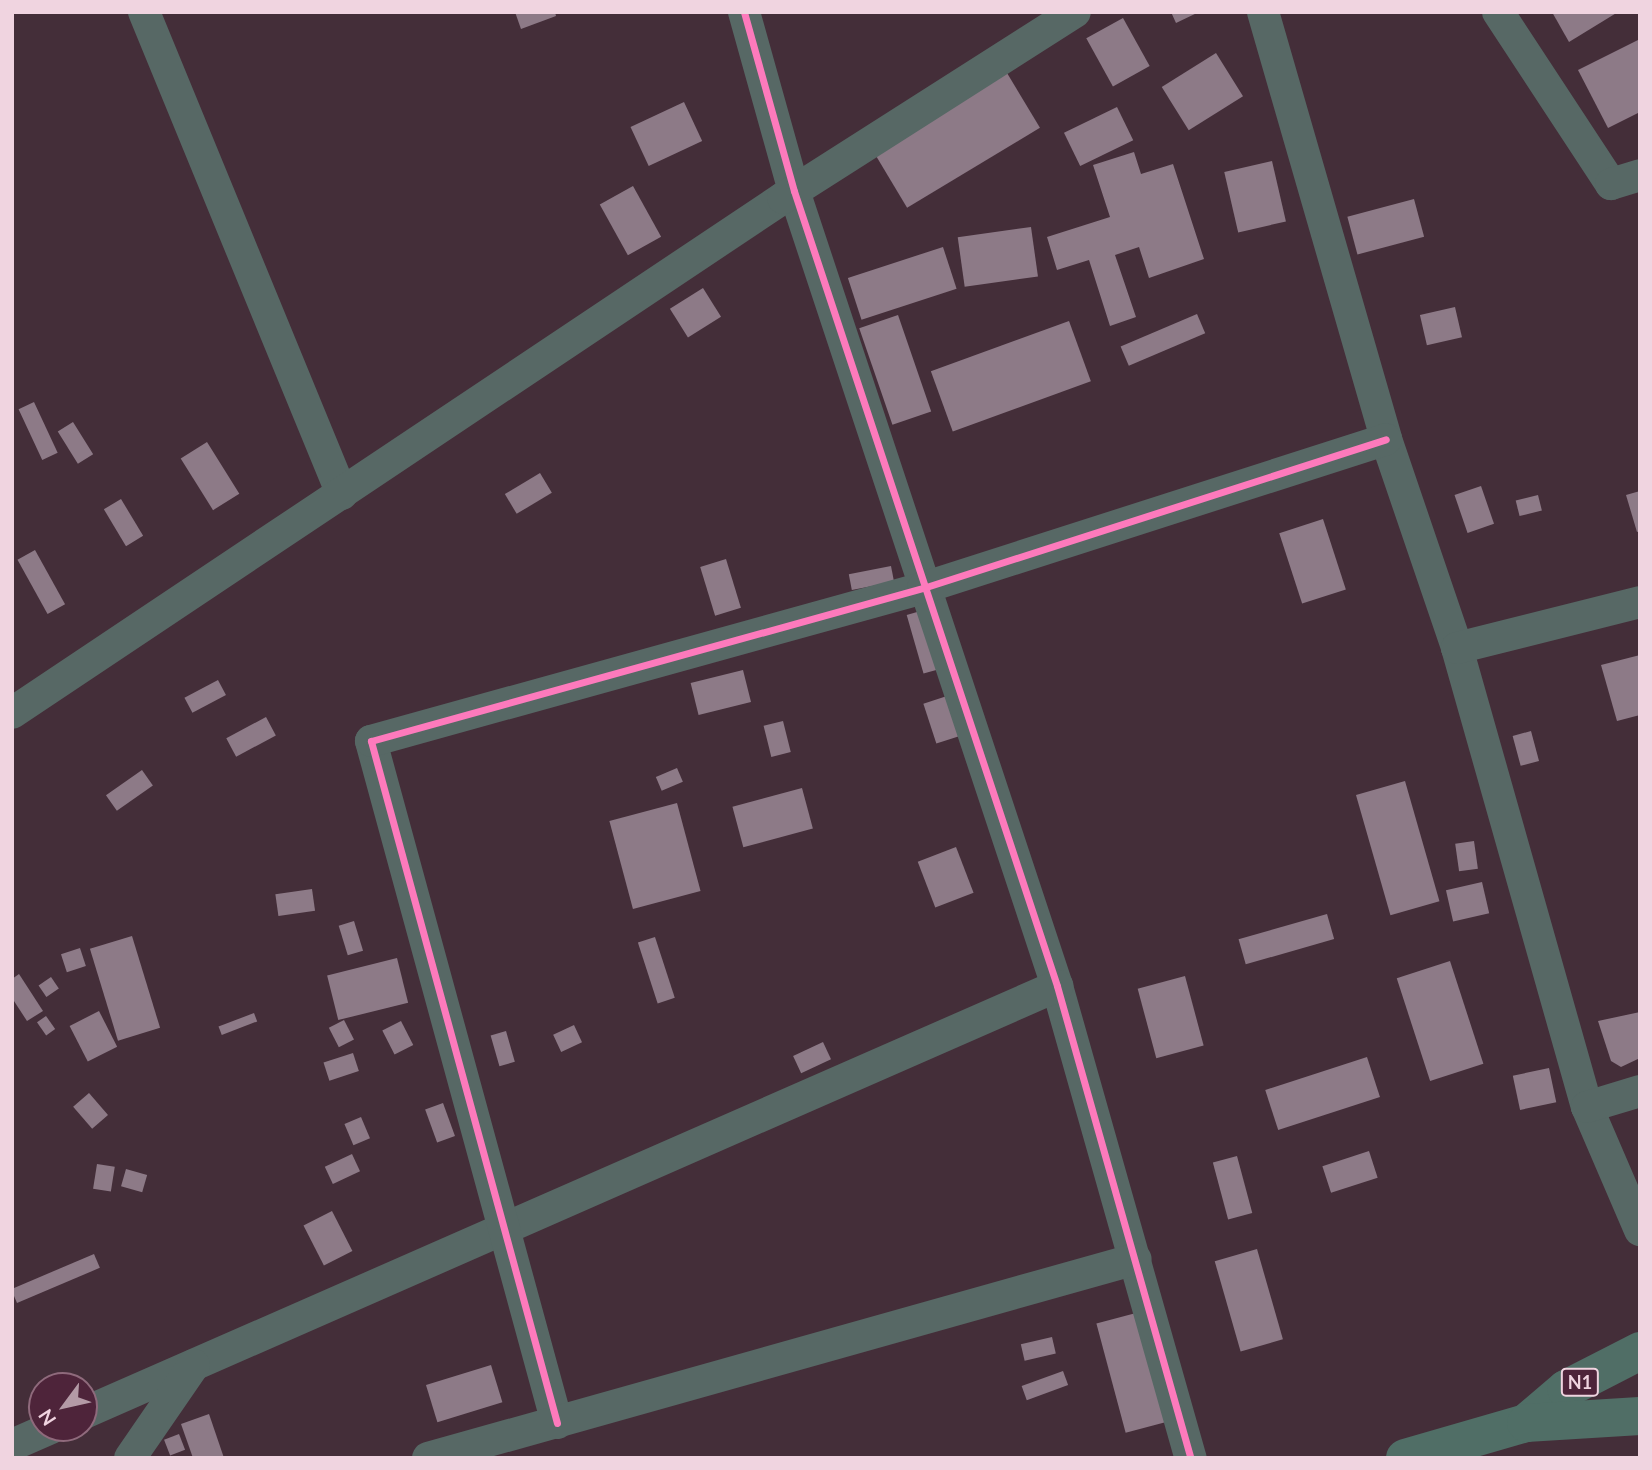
<!DOCTYPE html>
<html>
<head>
<meta charset="utf-8">
<style>
	body { margin:0 }
	#map { position:relative; width:1652px; height:1470px; overflow:hidden; background:#442e39; font-family:Lato,sans-serif }
	div>[style] { position:absolute }
	[style*='--x'] { left:calc(var(--x)*1px); top:calc(var(--y)*1px); width:calc(var(--w)*1px); rotate:calc(var(--a)*1deg) }
	.building>* { inset:0; background:#8d7a87; transform-origin:0 0 }
	.street>* { height:32px; margin:-16px; padding:0 16px; transform-origin:16px; border-radius:16px; background:#576865 }
	.highway>* { height:38px; margin:-19px; padding:0 19px; transform-origin:19px; border-radius:19px; background:#506e66 }
	.cycleway>* { height:7px; margin:-3.5px; padding:0 3.5px; transform-origin:3.5px; border-radius:3.5px; background:#fd7abc }
	span { translate:-50% -50%; white-space:nowrap; text-align:center; line-height:1.15; -webkit-text-stroke:7px #4e243a; paint-order:stroke }
	.shield-label span { padding:2px 5px; background:#4e243a; border:2px solid; border-radius:5px; -webkit-text-stroke-width:0 }
	.shield-label { font-size:18px; color:#f0d4e0; font-weight:700 }
	.frame { position:absolute; inset:0; border:14px solid #f0d4e0; pointer-events:none }
	.north { position:absolute; left:28px; top:1372px; width:70px; height:70px; box-sizing:border-box; background:#4e243a; border:2px solid #8f6a7c; border-radius:50%; rotate:237deg; font-size:19px; font-weight:700; line-height:28px; text-align:center; color:#f0d4e0 }
	.north::after { content:''; display:block; margin:auto; width:24px; height:32px; background:#b49aa6; clip-path:polygon(50% 0,100% 100%,50% 72%,0 100%) }
</style>
</head>
<body>
<div id="map">
	<div class="building">
		<i style="clip-path:polygon(515px 12px,555px 12px,556px 16px,521px 29px)"></i>
		<i style="clip-path:polygon(1171px 12px,1199px 12px,1176px 23px)"></i>
		<i style="clip-path:polygon(1552px 12px,1618px 12px,1569px 42px)"></i>
		<i style="left:1123px;top:18px;width:55px;height:42px;rotate:61deg"></i>
		<i style="clip-path:polygon(1640px 39px,1640px 112px,1608px 128px,1578px 70px)"></i>
		<i style="left:1216px;top:53px;width:51px;height:64px;rotate:58deg"></i>
		<i style="left:1007px;top:73px;width:64px;height:155px;rotate:59deg"></i>
		<i style="left:684px;top:102px;width:43px;height:59px;rotate:65deg"></i>
		<i style="left:1117px;top:107px;width:37px;height:59px;rotate:64deg"></i>
		<i style="clip-path:polygon(1134px 152px,1141px 174px,1173px 164px,1204px 259px,1149px 278px,1139px 247px,1115px 255px,1136px 317px,1110px 326px,1089px 260px,1057px 270px,1047px 237px,1110px 217px,1093px 165px)"></i>
		<i style="left:1272px;top:161px;width:62px;height:49px;rotate:77deg"></i>
		<i style="left:633px;top:186px;width:58px;height:38px;rotate:61deg"></i>
		<i style="left:1414px;top:199px;width:39px;height:69px;rotate:75deg"></i>
		<i style="left:1031px;top:227px;width:50px;height:74px;rotate:82deg"></i>
		<i style="left:943px;top:247px;width:44px;height:100px;rotate:72deg"></i>
		<i style="left:703px;top:288px;width:34px;height:39px;rotate:58deg"></i>
		<i style="left:1455px;top:307px;width:31px;height:36px;rotate:77deg"></i>
		<i style="left:1197px;top:314px;width:21px;height:83px;rotate:67deg"></i>
		<i style="left:898px;top:315px;width:102px;height:41px;rotate:71deg"></i>
		<i style="left:1069px;top:321px;width:64px;height:147px;rotate:70deg"></i>
		<i style="left:34px;top:402px;width:56px;height:17px;rotate:65deg"></i>
		<i style="left:73px;top:422px;width:38px;height:18px;rotate:58deg"></i>
		<i style="left:207px;top:442px;width:61px;height:31px;rotate:58deg"></i>
		<i style="left:540px;top:473px;width:23px;height:41px;rotate:59deg"></i>
		<i style="left:1481px;top:486px;width:40px;height:28px;rotate:71deg"></i>
		<i style="clip-path:polygon(1640px 491px,1640px 531px,1637px 532px,1626px 495px)"></i>
		<i style="left:1538px;top:495px;width:16px;height:23px;rotate:76deg"></i>
		<i style="left:121px;top:499px;width:43px;height:20px;rotate:59deg"></i>
		<i style="left:1323px;top:519px;width:74px;height:46px;rotate:72deg"></i>
		<i style="left:35px;top:550px;width:62px;height:20px;rotate:61deg"></i>
		<i style="left:726px;top:559px;width:51px;height:27px;rotate:73deg"></i>
		<i style="left:891px;top:566px;width:16px;height:43px;rotate:79deg"></i>
		<i style="left:924px;top:610px;width:61px;height:18px;rotate:74deg"></i>
		<i style="clip-path:polygon(1640px 655px,1640px 715px,1617px 721px,1601px 665px)"></i>
		<i style="left:743px;top:670px;width:33px;height:54px;rotate:76deg"></i>
		<i style="left:218px;top:680px;width:17px;height:38px;rotate:62deg"></i>
		<i style="left:950px;top:695px;width:42px;height:28px;rotate:72deg"></i>
		<i style="left:266px;top:717px;width:21px;height:45px;rotate:62deg"></i>
		<i style="left:783px;top:721px;width:32px;height:20px;rotate:76deg"></i>
		<i style="left:1531px;top:731px;width:31px;height:19px;rotate:75deg"></i>
		<i style="left:677px;top:768px;width:15px;height:23px;rotate:67deg"></i>
		<i style="left:142px;top:770px;width:19px;height:44px;rotate:55deg"></i>
		<i style="left:1405px;top:781px;width:125px;height:51px;rotate:74deg"></i>
		<i style="left:802px;top:788px;width:42px;height:72px;rotate:75deg"></i>
		<i style="left:677px;top:803px;width:91px;height:70px;rotate:75deg"></i>
		<i style="left:1474px;top:841px;width:28px;height:19px;rotate:82deg"></i>
		<i style="left:956px;top:847px;width:49px;height:41px;rotate:69deg"></i>
		<i style="left:1482px;top:882px;width:32px;height:37px;rotate:77deg"></i>
		<i style="left:312px;top:889px;width:22px;height:37px;rotate:82deg"></i>
		<i style="left:1327px;top:914px;width:26px;height:92px;rotate:74deg"></i>
		<i style="left:354px;top:921px;width:31px;height:16px;rotate:73deg"></i>
		<i style="left:132px;top:936px;width:96px;height:44px;rotate:73deg"></i>
		<i style="left:655px;top:937px;width:64px;height:18px;rotate:72deg"></i>
		<i style="left:80px;top:948px;width:19px;height:20px;rotate:72deg"></i>
		<i style="left:397px;top:958px;width:46px;height:72px;rotate:76deg"></i>
		<i style="left:1450px;top:961px;width:108px;height:56px;rotate:72deg"></i>
		<i style="clip-path:polygon(19px 974px,43px 1011px,27px 1021px,12px 998px,12px 979px)"></i>
		<i style="left:1185px;top:976px;width:72px;height:49px;rotate:75deg"></i>
		<i style="left:51px;top:977px;width:14px;height:15px;rotate:56deg"></i>
		<i style="left:99px;top:1011px;width:40px;height:33px;rotate:63deg"></i>
		<i style="clip-path:polygon(1640px 1012px,1640px 1058px,1621px 1067px,1611px 1061px,1598px 1021px)"></i>
		<i style="left:254px;top:1013px;width:9px;height:38px;rotate:69deg"></i>
		<i style="left:46px;top:1016px;width:16px;height:11px;rotate:55deg"></i>
		<i style="left:344px;top:1020px;width:22px;height:17px;rotate:63deg"></i>
		<i style="left:401px;top:1021px;width:27px;height:21px;rotate:63deg"></i>
		<i style="left:574px;top:1025px;width:19px;height:23px;rotate:65deg"></i>
		<i style="left:506px;top:1031px;width:32px;height:16px;rotate:74deg"></i>
		<i style="left:823px;top:1042px;width:19px;height:33px;rotate:65deg"></i>
		<i style="left:353px;top:1053px;width:19px;height:31px;rotate:72deg"></i>
		<i style="left:1367px;top:1057px;width:42px;height:107px;rotate:72deg"></i>
		<i style="left:1549px;top:1068px;width:35px;height:37px;rotate:78deg"></i>
		<i style="left:89px;top:1093px;width:29px;height:21px;rotate:49deg"></i>
		<i style="left:443px;top:1103px;width:35px;height:19px;rotate:70deg"></i>
		<i style="left:361px;top:1117px;width:23px;height:18px;rotate:67deg"></i>
		<i style="left:1369px;top:1151px;width:28px;height:49px;rotate:72deg"></i>
		<i style="left:352px;top:1154px;width:19px;height:30px;rotate:65deg"></i>
		<i style="left:1237px;top:1156px;width:59px;height:25px;rotate:75deg"></i>
		<i style="left:97px;top:1164px;width:18px;height:25px;rotate:9deg"></i>
		<i style="left:126px;top:1169px;width:22px;height:18px;rotate:16deg"></i>
		<i style="left:332px;top:1211px;width:45px;height:32px;rotate:63deg"></i>
		<i style="left:1257px;top:1249px;width:94px;height:44px;rotate:74deg"></i>
		<i style="left:94px;top:1254px;width:15px;height:90px;rotate:67deg"></i>
		<i style="left:1136px;top:1313px;width:113px;height:41px;rotate:75deg"></i>
		<i style="left:1052px;top:1337px;width:17px;height:32px;rotate:77deg"></i>
		<i style="left:491px;top:1365px;width:39px;height:68px;rotate:73deg"></i>
		<i style="left:1063px;top:1371px;width:15px;height:44px;rotate:70deg"></i>
		<i style="clip-path:polygon(209px 1414px,224px 1458px,193px 1458px,181px 1424px)"></i>
		<i style="left:179px;top:1434px;width:17px;height:16px;rotate:69deg"></i>
	</div>
	<div class="street">
		<i style="--x:144;--y:12;--w:521;--a:67.67"></i>
		<i style="--x:744;--y:12;--w:186;--a:74.4"></i>
		<i style="--x:794;--y:191;--w:837;--a:71.69"></i>
		<i style="--x:1057;--y:986;--w:491;--a:74.2"></i>
		<i style="--x:1263;--y:12;--w:444;--a:73.9"></i>
		<i style="--x:1386;--y:439;--w:221;--a:71.2"></i>
		<i style="--x:1457;--y:648;--w:477;--a:74.2"></i>
		<i style="--x:1587;--y:1107;--w:134;--a:66.7"></i>
		<i style="--x:1498;--y:12;--w:206;--a:56.7"></i>
		<i style="--x:1611;--y:184;--w:30;--a:-17"></i>
		<i style="--x:1457;--y:648;--w:189;--a:-14.1"></i>
		<i style="--x:12;--y:713;--w:927;--a:-33.74"></i>
		<i style="--x:783;--y:198;--w:346;--a:-32.5"></i>
		<i style="--x:1587;--y:1107;--w:55;--a:-16.8"></i>
		<i style="--x:84;--y:1413;--w:1063;--a:-23.69"></i>
		<i style="--x:557;--y:1423;--w:707;--a:-105.26"></i>
		<i style="--x:371;--y:741;--w:573;--a:-15.49"></i>
		<i style="--x:923;--y:588;--w:486;--a:-17.8"></i>
		<i style="--x:12;--y:1445;--w:43;--a:-23.6"></i>
		<i style="--x:130;--y:1458;--w:113;--a:-55.5"></i>
		<i style="--x:428;--y:1458;--w:735;--a:-15.7"></i>
	</div>
	<div class="highway">
		<i style="--x:1526;--y:1423;--w:52;--a:-40.4"></i>
		<i style="--x:1566;--y:1389;--w:83;--a:-27.2"></i>
		<i style="--x:1405;--y:1458;--w:126;--a:-16.1"></i>
		<i style="--x:1526;--y:1423;--w:114;--a:-3.5"></i>
	</div>
	<div class="cycleway">
		<i style="--x:744;--y:12;--w:186;--a:74.4"></i>
		<i style="--x:794;--y:191;--w:837;--a:71.69"></i>
		<i style="--x:1057;--y:986;--w:491;--a:74.2"></i>
		<i style="--x:557;--y:1423;--w:707;--a:-105.26"></i>
		<i style="--x:371;--y:741;--w:573;--a:-15.49"></i>
		<i style="--x:923;--y:588;--w:486;--a:-17.8"></i>
	</div>
	<div class="shield-label">
		<span style="left:1580px;top:1382px">N1</span>
	</div>
	<div class="frame"></div>
	<div class="north">N</div>
</div>
</body>
</html>
